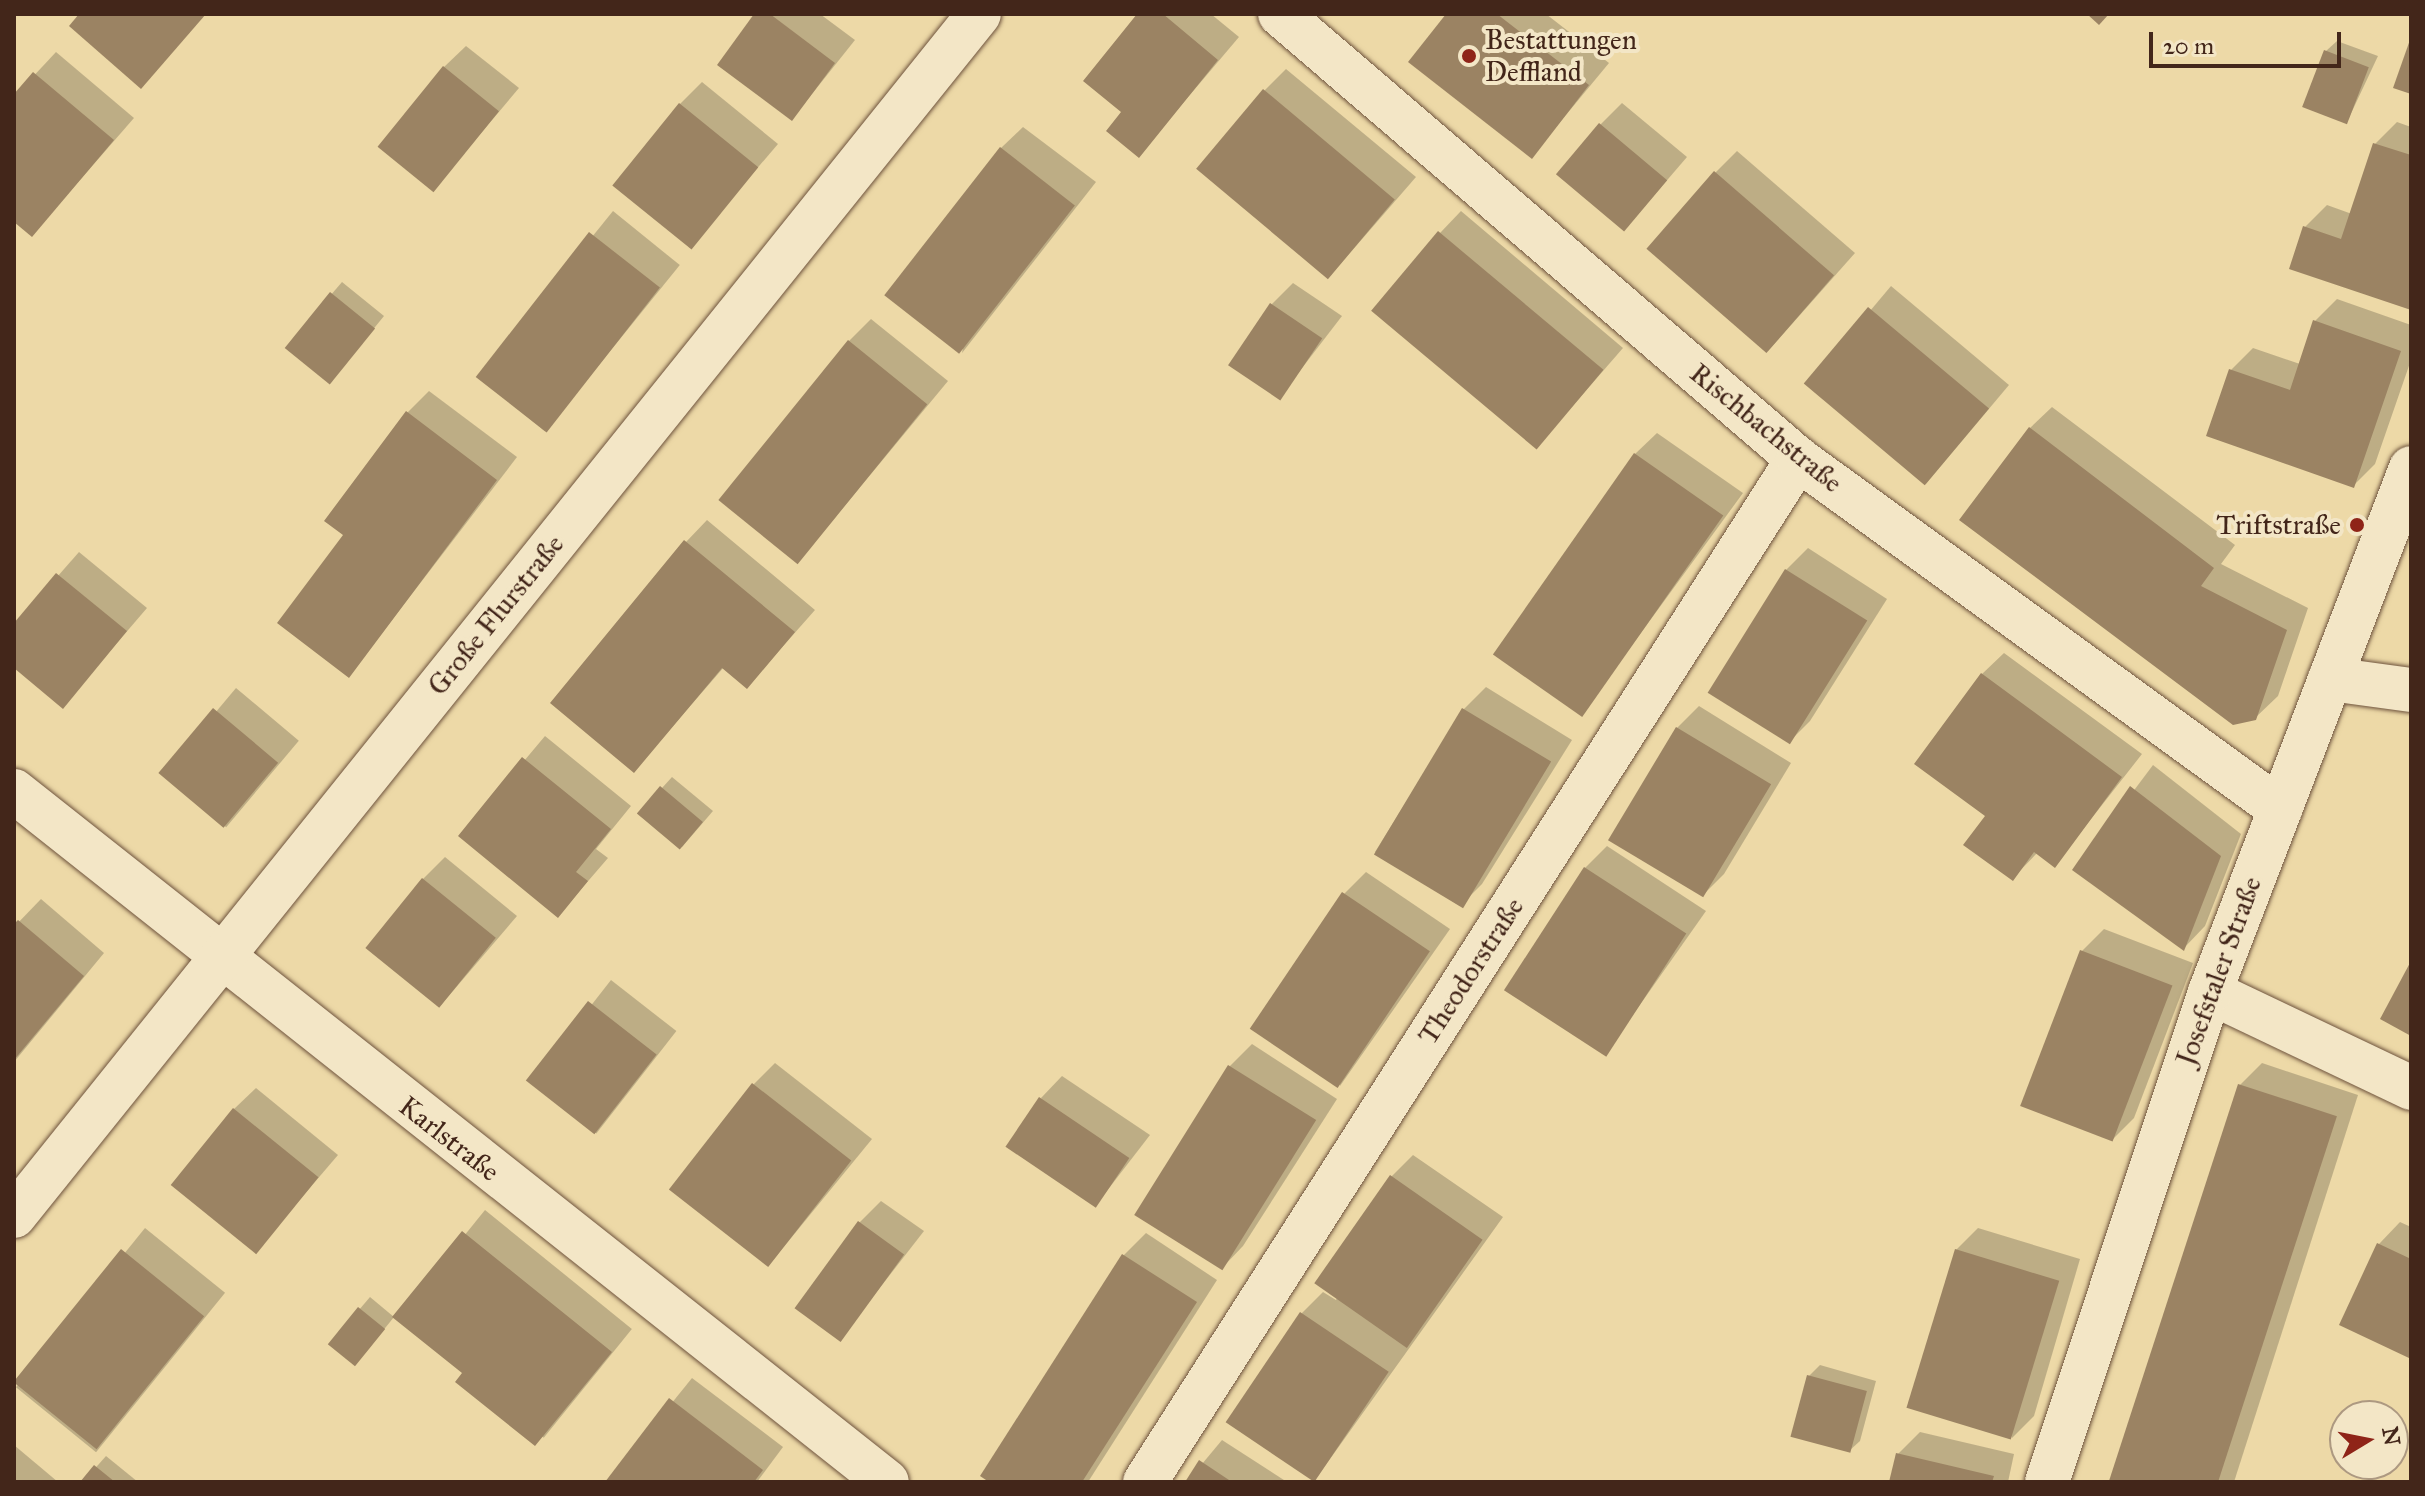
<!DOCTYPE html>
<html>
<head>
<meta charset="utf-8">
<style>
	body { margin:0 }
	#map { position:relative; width:2425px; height:1496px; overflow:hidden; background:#edd9a7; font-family:"IM FELL Great Primer",serif }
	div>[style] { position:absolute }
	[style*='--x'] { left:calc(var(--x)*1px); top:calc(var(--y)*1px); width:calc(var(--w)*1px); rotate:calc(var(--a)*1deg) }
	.shadow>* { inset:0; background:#0003; transform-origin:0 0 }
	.building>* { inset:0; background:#9b8363; transform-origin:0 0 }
	.roads { filter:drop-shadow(0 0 2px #6e533d) drop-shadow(0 0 2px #6e533d) }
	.street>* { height:44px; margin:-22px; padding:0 22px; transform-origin:22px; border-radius:22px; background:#f3e6c6 }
	.secondary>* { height:44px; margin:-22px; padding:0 22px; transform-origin:22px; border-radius:22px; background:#f3e6c6 }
	.dots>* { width:22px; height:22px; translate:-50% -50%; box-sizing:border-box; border:4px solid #f3e6c6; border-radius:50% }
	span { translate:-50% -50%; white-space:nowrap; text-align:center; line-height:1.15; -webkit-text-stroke:8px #f3e6c6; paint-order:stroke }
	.poi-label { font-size:28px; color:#43261a }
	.left { translate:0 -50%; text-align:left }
	.right { translate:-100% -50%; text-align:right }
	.street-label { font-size:28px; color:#43261a }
	.frame { position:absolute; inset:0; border:16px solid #43261a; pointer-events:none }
	.north { position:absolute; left:2329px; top:1400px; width:80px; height:80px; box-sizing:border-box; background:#f3e6c6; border:2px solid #ad9981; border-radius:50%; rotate:80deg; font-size:22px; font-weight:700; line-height:32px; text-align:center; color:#43261a }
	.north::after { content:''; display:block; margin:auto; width:28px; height:36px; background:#8f2418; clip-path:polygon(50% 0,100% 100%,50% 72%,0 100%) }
	.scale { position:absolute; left:2149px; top:32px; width:192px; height:36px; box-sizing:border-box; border:4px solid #43261a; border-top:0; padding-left:10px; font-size:24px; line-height:28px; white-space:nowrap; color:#43261a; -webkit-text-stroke:6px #f3e6c6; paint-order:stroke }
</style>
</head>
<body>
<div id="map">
	<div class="shadow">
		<i style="clip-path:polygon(757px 14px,820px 14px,855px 40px,792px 119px)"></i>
		<i style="clip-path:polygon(1140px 14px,1211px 14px,1239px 37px,1139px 155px,1124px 111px)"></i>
		<i style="clip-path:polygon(1448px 14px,1546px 14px,1609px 63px,1532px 156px)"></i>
		<i style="clip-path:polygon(2337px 41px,2378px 56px,2347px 122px,2326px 51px)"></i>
		<i style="clip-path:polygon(466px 46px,519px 88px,433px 190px,444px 67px)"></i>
		<i style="clip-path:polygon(56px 52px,134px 118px,32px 235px,14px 219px,14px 97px)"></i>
		<i style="clip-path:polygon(1286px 69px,1416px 177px,1330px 276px,1264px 91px)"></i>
		<i style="clip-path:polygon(702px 82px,778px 144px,689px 248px,680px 104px)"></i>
		<i style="clip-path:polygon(1622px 103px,1687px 157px,1626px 228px,1600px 125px)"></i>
		<i style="clip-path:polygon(2397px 122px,2411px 127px,2411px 308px,2305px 227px,2327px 205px,2352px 214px,2375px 144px)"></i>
		<i style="clip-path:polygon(1023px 127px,1096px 182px,962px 353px,1001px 148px)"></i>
		<i style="clip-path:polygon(1737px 151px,1855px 253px,1768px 351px,1715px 173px)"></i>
		<i style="left:613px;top:211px;width:86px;height:214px;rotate:39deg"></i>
		<i style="clip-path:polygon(1461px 211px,1623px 348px,1536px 448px,1440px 233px)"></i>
		<i style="clip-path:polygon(342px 282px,384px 316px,340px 370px,287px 346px)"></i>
		<i style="clip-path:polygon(1293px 283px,1342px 316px,1279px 398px,1272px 304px)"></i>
		<i style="left:1891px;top:286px;width:154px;height:129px;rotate:40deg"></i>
		<i style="clip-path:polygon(2337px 299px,2411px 325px,2411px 360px,2375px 464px,2353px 486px,2231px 370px,2253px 348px,2300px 364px,2315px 321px)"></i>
		<i style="clip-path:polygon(871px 319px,948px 381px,799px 561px,849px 341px)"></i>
		<i style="clip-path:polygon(429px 391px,517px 457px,349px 676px,407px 413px)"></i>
		<i style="clip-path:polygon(2052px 407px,2235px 545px,2221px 564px,2308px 608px,2278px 696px,2255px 718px,2030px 428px)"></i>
		<i style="clip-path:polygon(1657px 433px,1743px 493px,1581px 715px,1635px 454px)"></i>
		<i style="clip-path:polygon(707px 520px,815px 610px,747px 687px,724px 667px,634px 771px,686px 542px)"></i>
		<i style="clip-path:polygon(1808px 548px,1887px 599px,1810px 721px,1788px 743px,1786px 570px)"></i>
		<i style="clip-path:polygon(79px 552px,147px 608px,63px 706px,14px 666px,14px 626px)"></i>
		<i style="clip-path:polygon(2004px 653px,2142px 754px,2055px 865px,2037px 853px,2013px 878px,1988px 816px,1982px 674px)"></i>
		<i style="clip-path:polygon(1486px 687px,1572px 740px,1482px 884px,1460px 906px,1375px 852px,1464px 709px)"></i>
		<i style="left:236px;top:688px;width:82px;height:113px;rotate:40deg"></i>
		<i style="clip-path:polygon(1699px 706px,1791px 763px,1724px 874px,1702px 896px,1677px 728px)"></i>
		<i style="clip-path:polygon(545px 736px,631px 806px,596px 849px,608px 858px,558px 916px,461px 836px)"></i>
		<i style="clip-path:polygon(2153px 765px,2241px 834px,2205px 926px,2184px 948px,2075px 869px)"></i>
		<i style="clip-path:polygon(672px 777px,713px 811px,682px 847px,662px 788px)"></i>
		<i style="clip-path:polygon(1607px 846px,1706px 911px,1606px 1053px,1585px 868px)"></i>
		<i style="clip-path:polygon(445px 857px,517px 916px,441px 1005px,423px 879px)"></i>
		<i style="clip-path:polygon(1366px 872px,1450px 929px,1340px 1086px,1344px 894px)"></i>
		<i style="clip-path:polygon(41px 899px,104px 953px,14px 1062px,14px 927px)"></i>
		<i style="clip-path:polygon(2104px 929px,2193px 963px,2134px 1118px,2112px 1140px,2022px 1105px,2082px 951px)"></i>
		<i style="left:611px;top:980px;width:83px;height:130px;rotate:38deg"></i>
		<i style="clip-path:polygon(1252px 1044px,1337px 1099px,1243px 1246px,1222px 1268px,1230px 1066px)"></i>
		<i style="clip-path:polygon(775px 1063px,872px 1139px,769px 1265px,753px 1085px)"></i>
		<i style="clip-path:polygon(2262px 1063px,2358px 1095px,2234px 1482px,2113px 1482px,2240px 1085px)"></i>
		<i style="clip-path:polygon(1062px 1076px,1150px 1135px,1096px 1205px,1041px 1098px)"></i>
		<i style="clip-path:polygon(256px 1088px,338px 1155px,255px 1252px,234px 1109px)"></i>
		<i style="clip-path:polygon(1413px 1155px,1503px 1217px,1315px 1480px,1302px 1313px,1323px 1292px,1336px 1300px,1392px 1176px)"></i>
		<i style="clip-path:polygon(881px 1201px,924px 1231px,840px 1339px,859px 1223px)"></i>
		<i style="left:485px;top:1210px;width:189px;height:140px;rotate:39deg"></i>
		<i style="clip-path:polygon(2400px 1222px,2411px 1227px,2409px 1355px,2379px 1244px)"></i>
		<i style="left:145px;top:1228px;width:103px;height:205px;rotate:39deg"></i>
		<i style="clip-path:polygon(1978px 1228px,2080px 1259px,2034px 1416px,2012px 1438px,1956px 1250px)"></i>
		<i style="clip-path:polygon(1146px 1233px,1217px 1280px,1088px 1482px,993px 1482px,982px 1475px,1124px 1255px)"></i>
		<i style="clip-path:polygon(370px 1297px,394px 1317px,365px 1353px,330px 1344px)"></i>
		<i style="clip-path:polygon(1820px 1365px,1876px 1381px,1860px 1441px,1849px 1451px,1809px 1376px)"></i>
		<i style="clip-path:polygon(692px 1378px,783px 1447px,757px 1482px,608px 1482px)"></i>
		<i style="clip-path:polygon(1920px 1432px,2014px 1454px,2008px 1482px,1891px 1482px,1898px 1454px)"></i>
		<i style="clip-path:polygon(1222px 1440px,1287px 1482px,1187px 1482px)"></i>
		<i style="clip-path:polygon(14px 1445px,58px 1482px,14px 1482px)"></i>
		<i style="clip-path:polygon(106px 1456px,138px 1482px,83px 1482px)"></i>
	</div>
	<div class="building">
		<i style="clip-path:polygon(79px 14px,206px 14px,141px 89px,69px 26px)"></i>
		<i style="clip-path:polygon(754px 14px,770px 14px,835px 63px,792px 121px,717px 65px)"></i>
		<i style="clip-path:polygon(1137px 14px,1163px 14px,1218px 60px,1139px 158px,1106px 131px,1121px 112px,1083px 81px)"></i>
		<i style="clip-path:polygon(1446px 14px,1497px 14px,1589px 85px,1532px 159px,1408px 62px)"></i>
		<i style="clip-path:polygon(2087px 14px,2109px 14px,2099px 25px)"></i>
		<i style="clip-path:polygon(2411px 37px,2411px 94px,2393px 88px)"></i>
		<i style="left:2324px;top:50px;width:48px;height:61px;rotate:21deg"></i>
		<i style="left:443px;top:66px;width:72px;height:104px;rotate:39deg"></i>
		<i style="clip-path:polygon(33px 72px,114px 140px,32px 237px,14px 222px,14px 94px)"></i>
		<i style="left:1263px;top:89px;width:172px;height:104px;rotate:40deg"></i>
		<i style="left:679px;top:103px;width:102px;height:106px;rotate:39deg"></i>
		<i style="left:1599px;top:123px;width:89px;height:67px;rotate:40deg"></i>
		<i style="clip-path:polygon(2373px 143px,2411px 155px,2411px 310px,2289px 269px,2303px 226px,2341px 239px)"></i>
		<i style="left:1000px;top:147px;width:95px;height:188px;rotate:38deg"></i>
		<i style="left:1714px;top:171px;width:159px;height:103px;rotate:41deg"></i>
		<i style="left:1438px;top:231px;width:216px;height:104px;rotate:40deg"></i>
		<i style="left:589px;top:232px;width:90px;height:184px;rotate:38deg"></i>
		<i style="left:330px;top:292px;width:58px;height:72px;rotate:39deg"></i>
		<i style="left:1270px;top:303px;width:63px;height:75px;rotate:34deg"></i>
		<i style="left:1868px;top:307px;width:158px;height:100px;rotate:40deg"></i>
		<i style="clip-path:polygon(2313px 320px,2401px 351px,2354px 488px,2206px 436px,2229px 369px,2290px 390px)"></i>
		<i style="left:848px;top:340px;width:102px;height:206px;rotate:39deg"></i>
		<i style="clip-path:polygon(406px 411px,497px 480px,349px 678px,277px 623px,343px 535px,324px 521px)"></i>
		<i style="clip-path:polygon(2029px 427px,2214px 568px,2201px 586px,2287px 630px,2256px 720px,2233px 725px,1959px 520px)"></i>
		<i style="left:1634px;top:453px;width:109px;height:246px;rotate:35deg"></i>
		<i style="clip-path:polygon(684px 540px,795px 632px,747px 689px,722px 668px,634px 773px,550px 703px)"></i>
		<i style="left:1785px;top:569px;width:97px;height:146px;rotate:32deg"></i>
		<i style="clip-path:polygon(56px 573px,127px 631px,63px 709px,14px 668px,14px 623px)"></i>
		<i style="clip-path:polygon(1981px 673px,2122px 777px,2055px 868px,2034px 852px,2013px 881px,1963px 845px,1985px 816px,1914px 764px)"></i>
		<i style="left:213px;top:708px;width:85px;height:85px;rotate:40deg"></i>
		<i style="left:1462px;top:708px;width:104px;height:171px;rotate:31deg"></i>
		<i style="left:1676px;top:727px;width:111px;height:132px;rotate:31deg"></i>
		<i style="clip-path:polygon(522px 757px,611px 829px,576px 872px,588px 881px,558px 918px,458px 836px)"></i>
		<i style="left:660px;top:786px;width:56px;height:36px;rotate:40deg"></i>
		<i style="clip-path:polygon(2130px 786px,2221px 856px,2184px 951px,2072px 870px)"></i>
		<i style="left:1584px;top:867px;width:122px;height:147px;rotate:33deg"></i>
		<i style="left:422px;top:878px;width:95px;height:90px;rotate:39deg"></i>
		<i style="left:1342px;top:892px;width:106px;height:165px;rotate:34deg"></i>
		<i style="clip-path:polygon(18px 920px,84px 976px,14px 1060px,14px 924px)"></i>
		<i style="left:2080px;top:950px;width:99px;height:167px;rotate:21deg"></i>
		<i style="clip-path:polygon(2411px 961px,2411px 1036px,2380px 1019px)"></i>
		<i style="left:588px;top:1001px;width:87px;height:101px;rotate:38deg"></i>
		<i style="left:1228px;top:1065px;width:104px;height:177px;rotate:32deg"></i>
		<i style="left:752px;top:1083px;width:126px;height:135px;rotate:38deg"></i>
		<i style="left:2238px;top:1084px;width:104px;height:418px;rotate:18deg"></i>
		<i style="left:1039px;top:1097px;width:109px;height:60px;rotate:34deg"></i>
		<i style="left:233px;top:1108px;width:110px;height:99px;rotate:39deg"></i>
		<i style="left:1390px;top:1175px;width:113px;height:132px;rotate:35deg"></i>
		<i style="left:858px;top:1221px;width:57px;height:108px;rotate:36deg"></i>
		<i style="clip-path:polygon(462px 1231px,612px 1352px,535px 1446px,455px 1382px,462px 1373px,392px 1317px)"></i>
		<i style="clip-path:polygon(2377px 1243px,2411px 1259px,2409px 1358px,2339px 1325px)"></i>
		<i style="left:121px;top:1249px;width:107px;height:171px;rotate:39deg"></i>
		<i style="left:1955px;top:1249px;width:109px;height:166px;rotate:17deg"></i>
		<i style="clip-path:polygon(1122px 1254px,1197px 1302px,1082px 1482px,989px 1482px,980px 1476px)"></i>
		<i style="left:358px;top:1307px;width:35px;height:48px;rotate:39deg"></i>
		<i style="left:1300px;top:1312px;width:107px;height:133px;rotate:34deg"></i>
		<i style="left:1807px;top:1375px;width:62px;height:64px;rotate:15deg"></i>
		<i style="clip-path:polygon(669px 1398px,763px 1470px,754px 1482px,605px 1482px)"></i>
		<i style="clip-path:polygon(1896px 1453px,1994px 1476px,1992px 1482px,1889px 1482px)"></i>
		<i style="clip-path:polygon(1199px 1460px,1232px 1482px,1185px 1482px)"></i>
		<i style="clip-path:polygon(94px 1465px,115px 1482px,80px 1482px)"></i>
	</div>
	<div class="roads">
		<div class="street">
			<i style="--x:2330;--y:679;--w:82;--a:7.7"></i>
			<i style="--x:14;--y:791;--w:1113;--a:38.36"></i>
			<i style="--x:2210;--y:992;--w:223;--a:25.5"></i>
			<i style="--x:14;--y:1216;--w:1541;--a:-51.24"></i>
			<i style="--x:1145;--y:1482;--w:1214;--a:-57.45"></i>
		</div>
		<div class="secondary">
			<i style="--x:1280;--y:14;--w:683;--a:40.66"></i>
			<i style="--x:1798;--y:459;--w:596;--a:35.98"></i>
			<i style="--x:2047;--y:1482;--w:516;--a:-71.6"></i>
			<i style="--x:2210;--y:992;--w:561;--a:-69.01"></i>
		</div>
	</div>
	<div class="dots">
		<i style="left:1469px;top:56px;background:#8f2418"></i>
		<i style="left:2357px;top:525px;background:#8f2418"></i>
	</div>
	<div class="poi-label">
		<span class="left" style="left:1485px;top:56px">Bestattungen<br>Deffland</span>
		<span class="right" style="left:2341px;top:525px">Triftstraße</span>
	</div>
	<div class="street-label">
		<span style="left:1766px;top:428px;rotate:39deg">Rischbachstraße</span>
		<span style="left:496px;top:615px;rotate:-51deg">Große Flurstraße</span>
		<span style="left:1471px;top:971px;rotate:-57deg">Theodorstraße</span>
		<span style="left:2219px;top:971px;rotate:-70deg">Josefstaler Straße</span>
		<span style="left:449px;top:1139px;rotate:38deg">Karlstraße</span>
	</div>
	<div class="frame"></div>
	<div class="north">N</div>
	<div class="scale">20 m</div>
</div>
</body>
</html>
